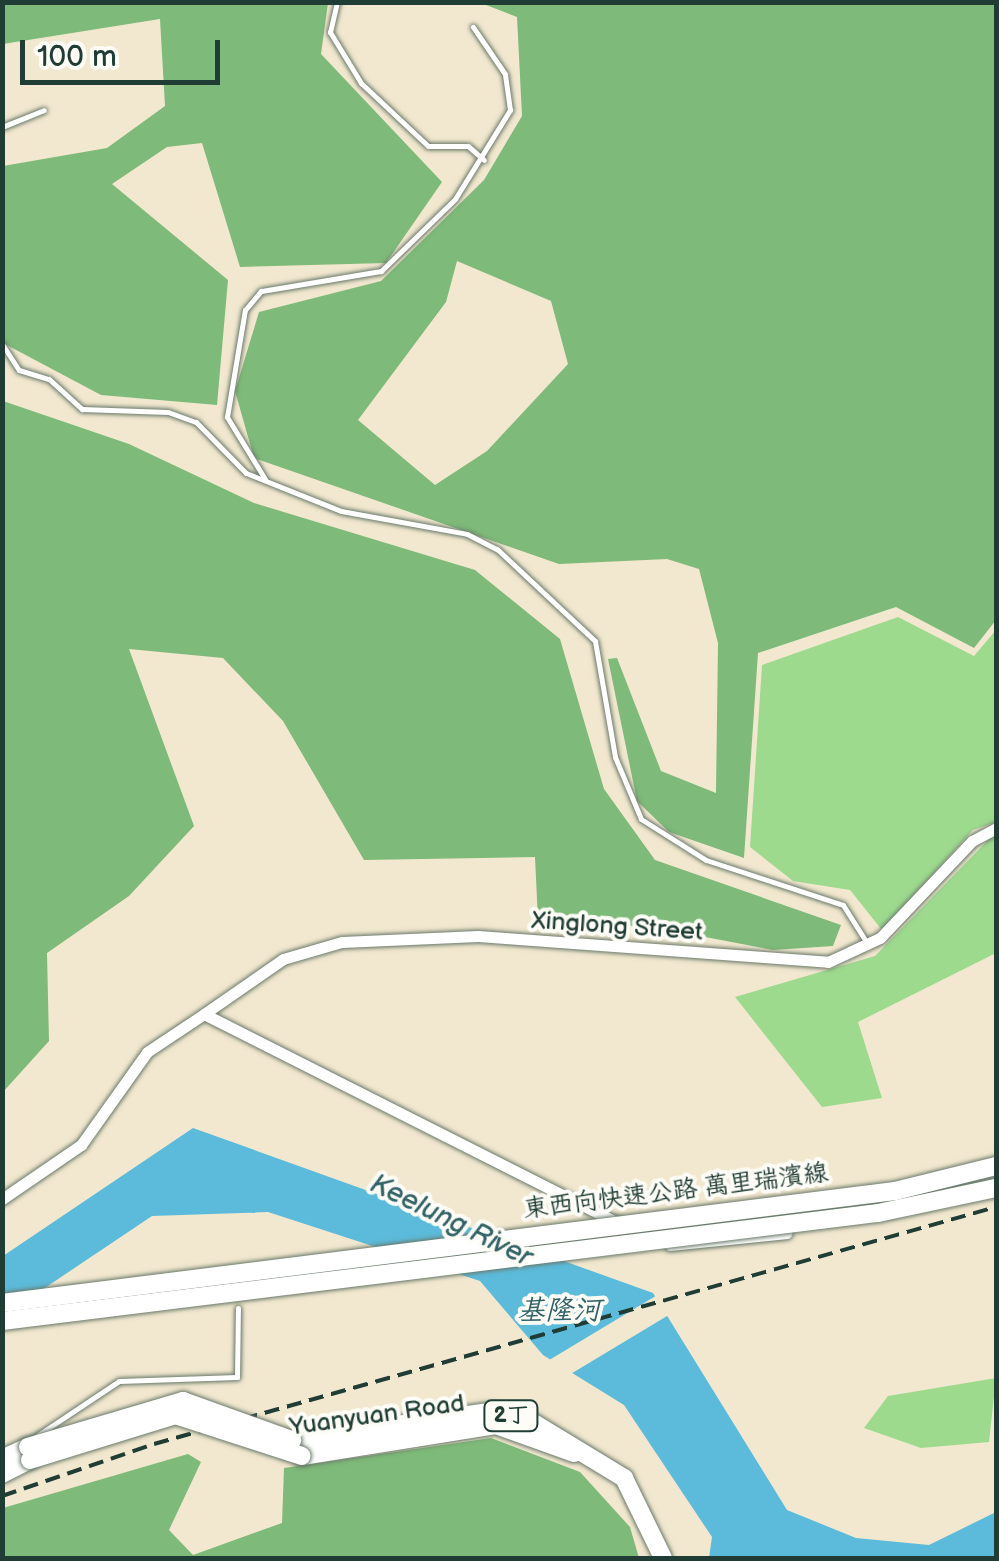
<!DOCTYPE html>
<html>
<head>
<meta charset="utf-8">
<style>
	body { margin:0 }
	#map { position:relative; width:999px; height:1561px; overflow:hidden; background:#f2e8cf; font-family:"Balsamiq Sans","LXGW WenKai TC",sans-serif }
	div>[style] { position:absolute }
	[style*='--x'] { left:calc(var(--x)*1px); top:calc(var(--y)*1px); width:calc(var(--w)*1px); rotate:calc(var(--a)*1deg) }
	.green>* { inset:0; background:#9dda8e }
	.forest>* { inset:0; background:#7eba79 }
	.water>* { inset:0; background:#5cbbda }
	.pier>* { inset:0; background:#f2e8cf; transform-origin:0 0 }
	.roads { filter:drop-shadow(0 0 2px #69796a) drop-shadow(0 0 2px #69796a) }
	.service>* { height:5px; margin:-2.5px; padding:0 2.5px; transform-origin:2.5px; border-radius:2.5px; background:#fff }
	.minor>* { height:11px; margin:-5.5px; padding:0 5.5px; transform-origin:5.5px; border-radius:5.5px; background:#fff }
	.primary>* { height:18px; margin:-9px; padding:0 9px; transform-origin:9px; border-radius:9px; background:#fff }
	.rail>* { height:4px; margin-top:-2px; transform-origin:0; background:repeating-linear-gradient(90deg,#1f3d34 0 15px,transparent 0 23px) }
	.bridges { filter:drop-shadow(0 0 2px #69796a) drop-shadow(0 0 2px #69796a) }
	.primary-bridge>* { height:18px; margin:-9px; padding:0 9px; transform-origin:9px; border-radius:9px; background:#fff }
	.trunk-bridge>* { height:18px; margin:-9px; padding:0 9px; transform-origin:9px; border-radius:9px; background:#fff }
	span { translate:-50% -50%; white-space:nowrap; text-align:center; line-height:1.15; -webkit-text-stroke:8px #fdfcf7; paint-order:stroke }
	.shield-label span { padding:2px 8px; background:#fdfcf7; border:2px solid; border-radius:8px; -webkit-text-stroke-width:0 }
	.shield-label { font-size:22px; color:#1f3d34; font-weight:700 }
	.street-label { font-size:25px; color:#1f3d34 }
	.water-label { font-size:28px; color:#316366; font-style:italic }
	.frame { position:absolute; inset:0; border:5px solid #1f3d34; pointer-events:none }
	.scale { position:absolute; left:20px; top:40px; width:200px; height:45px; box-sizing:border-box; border:5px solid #1f3d34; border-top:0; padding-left:12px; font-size:30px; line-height:35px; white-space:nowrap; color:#1f3d34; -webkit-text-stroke:8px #fdfcf7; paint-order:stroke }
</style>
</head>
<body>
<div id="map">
	<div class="green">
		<i style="clip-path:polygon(898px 617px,974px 656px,996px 630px,996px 822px,973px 830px,882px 930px,850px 890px,793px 881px,750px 847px,762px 665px)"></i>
		<i style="clip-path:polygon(996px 832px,996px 953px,858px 1022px,882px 1098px,822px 1107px,735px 997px,875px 956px)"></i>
		<i style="clip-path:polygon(996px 1378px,989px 1442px,921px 1448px,864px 1428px,888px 1396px)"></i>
	</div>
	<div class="forest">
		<i style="clip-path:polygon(5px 3px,328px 3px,321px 54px,442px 182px,386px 263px,240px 267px,202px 143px,167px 147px,112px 184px,228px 280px,217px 405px,101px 395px,3px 343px,3px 166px,107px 148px,165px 106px,160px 19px,3px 44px)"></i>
		<i style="clip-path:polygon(evenodd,481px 3px,996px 3px,996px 620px,974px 648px,896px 607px,758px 653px,744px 858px,669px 832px,637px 801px,608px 659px,617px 658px,661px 771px,716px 793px,718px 643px,699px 569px,667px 559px,559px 564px,254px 458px,235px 391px,259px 312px,381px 281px,484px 180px,522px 116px,517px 17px,481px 3px,457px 261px,551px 301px,568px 364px,487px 451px,435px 485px,358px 420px,446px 302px,457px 261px)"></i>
		<i style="clip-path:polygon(3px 401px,129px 444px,254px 503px,475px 570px,560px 639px,604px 789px,655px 860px,841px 925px,833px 946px,773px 950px,653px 927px,538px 920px,535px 857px,364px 860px,283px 721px,223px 658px,129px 649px,194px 826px,129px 896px,47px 953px,49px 1041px,3px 1092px)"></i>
		<i style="clip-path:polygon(491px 1438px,580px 1472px,630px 1527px,639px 1558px,3px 1558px,3px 1508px,188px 1454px,201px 1462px,169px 1530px,193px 1555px,282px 1523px,284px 1468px)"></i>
	</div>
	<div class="water">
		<i style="clip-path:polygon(193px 1128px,653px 1293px,787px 1510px,856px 1538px,929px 1545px,996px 1512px,996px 1558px,709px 1558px,712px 1537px,624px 1405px,543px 1355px,480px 1281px,268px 1212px,152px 1216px,3px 1316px,3px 1256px)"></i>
	</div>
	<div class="pier">
		<i style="left:659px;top:1294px;width:23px;height:145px;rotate:59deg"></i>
	</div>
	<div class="roads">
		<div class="service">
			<i style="--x:337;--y:2;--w:31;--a:103"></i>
			<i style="--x:330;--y:32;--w:60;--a:58.7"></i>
			<i style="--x:361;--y:83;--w:92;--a:43.2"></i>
			<i style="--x:428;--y:146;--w:40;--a:0"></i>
			<i style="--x:468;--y:146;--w:21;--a:41"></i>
			<i style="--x:2;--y:127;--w:45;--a:-22"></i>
			<i style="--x:2;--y:344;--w:31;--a:57"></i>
			<i style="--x:19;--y:370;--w:31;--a:17"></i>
			<i style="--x:49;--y:379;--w:45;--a:42.3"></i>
			<i style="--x:82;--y:409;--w:86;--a:2"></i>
			<i style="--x:168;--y:412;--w:30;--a:20"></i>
			<i style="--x:196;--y:422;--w:71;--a:45.6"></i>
			<i style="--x:246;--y:473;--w:102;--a:21.8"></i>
			<i style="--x:341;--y:511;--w:128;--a:10.3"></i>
			<i style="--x:467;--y:534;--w:34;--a:27"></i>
			<i style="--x:497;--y:549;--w:134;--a:43.2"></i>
			<i style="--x:595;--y:641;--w:118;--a:80.2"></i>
			<i style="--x:615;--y:757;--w:67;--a:67.2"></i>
			<i style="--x:641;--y:819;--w:77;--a:32.2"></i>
			<i style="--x:706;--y:860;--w:144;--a:18.2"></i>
			<i style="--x:843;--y:905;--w:45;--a:57.7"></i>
			<i style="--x:265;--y:479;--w:73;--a:-121.5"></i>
			<i style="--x:227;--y:417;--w:109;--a:-80.5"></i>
			<i style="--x:245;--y:310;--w:25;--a:-50"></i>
			<i style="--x:261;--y:291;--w:122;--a:-9.5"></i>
			<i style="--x:381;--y:271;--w:103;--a:-44.2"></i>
			<i style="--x:455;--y:199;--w:105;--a:-58.3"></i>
			<i style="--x:510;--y:110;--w:36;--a:-98"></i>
			<i style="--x:505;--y:74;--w:57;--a:-124.2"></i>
			<i style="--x:29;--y:1441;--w:108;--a:-33.7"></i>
			<i style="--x:119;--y:1381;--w:118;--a:-1.9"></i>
			<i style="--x:237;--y:1377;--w:69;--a:-89.2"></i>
		</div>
		<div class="minor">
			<i style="--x:204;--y:1014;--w:96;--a:-34.8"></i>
			<i style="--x:283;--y:959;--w:61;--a:-16.1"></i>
			<i style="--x:342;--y:942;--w:136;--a:-2.5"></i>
			<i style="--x:478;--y:936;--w:351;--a:4.2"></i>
			<i style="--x:828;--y:962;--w:57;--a:-24.8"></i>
			<i style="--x:880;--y:938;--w:134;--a:-46.5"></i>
			<i style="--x:972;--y:841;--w:27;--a:-28"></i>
			<i style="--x:953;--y:1190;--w:46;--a:-20.4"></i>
			<i style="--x:2;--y:1199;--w:96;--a:-34.4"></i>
			<i style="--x:81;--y:1145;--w:114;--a:-54.6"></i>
			<i style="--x:147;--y:1052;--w:69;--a:-33.7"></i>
			<i style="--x:204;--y:1014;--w:463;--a:26.8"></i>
			<i style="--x:670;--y:1245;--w:117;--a:-5.9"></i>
		</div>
		<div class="primary">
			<i style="--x:292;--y:1440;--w:199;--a:-8.1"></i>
			<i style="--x:489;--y:1412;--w:39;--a:10"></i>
			<i style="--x:527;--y:1419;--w:114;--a:31.3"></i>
			<i style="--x:624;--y:1478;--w:89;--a:64"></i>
			<i style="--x:302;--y:1456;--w:196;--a:-9.1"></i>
			<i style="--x:496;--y:1425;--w:83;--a:19.7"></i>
			<i style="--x:2;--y:1459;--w:29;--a:-25"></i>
			<i style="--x:2;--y:1474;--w:31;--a:-27"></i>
		</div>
	</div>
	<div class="rail">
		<i style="--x:2;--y:1496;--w:161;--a:-18.9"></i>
		<i style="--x:154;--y:1444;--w:875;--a:-15.72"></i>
	</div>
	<div class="bridges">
		<div class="primary-bridge">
			<i style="--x:28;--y:1447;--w:162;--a:-16.5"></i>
			<i style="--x:183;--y:1401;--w:116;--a:19.7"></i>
			<i style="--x:30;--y:1460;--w:152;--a:-17.2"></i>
			<i style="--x:175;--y:1415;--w:133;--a:17.9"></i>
		</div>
		<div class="trunk-bridge">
			<i style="--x:2;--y:1303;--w:900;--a:-7.15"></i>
			<i style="--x:895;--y:1191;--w:104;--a:-13.9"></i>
			<i style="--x:2;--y:1321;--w:883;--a:-7.03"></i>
			<i style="--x:878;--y:1213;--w:121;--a:-12"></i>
		</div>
	</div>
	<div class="shield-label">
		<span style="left:511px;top:1416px">2丁</span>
	</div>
	<div class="street-label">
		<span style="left:617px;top:927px;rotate:4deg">Xinglong Street</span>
		<span style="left:676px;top:1192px;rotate:-7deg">東西向快速公路 萬里瑞濱線</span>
		<span style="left:377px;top:1416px;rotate:-8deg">Yuanyuan Road</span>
	</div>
	<div class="water-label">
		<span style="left:451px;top:1221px;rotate:26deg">Keelung River</span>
		<span style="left:559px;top:1311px">基隆河</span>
	</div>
	<div class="frame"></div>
	<div class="scale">100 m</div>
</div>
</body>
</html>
